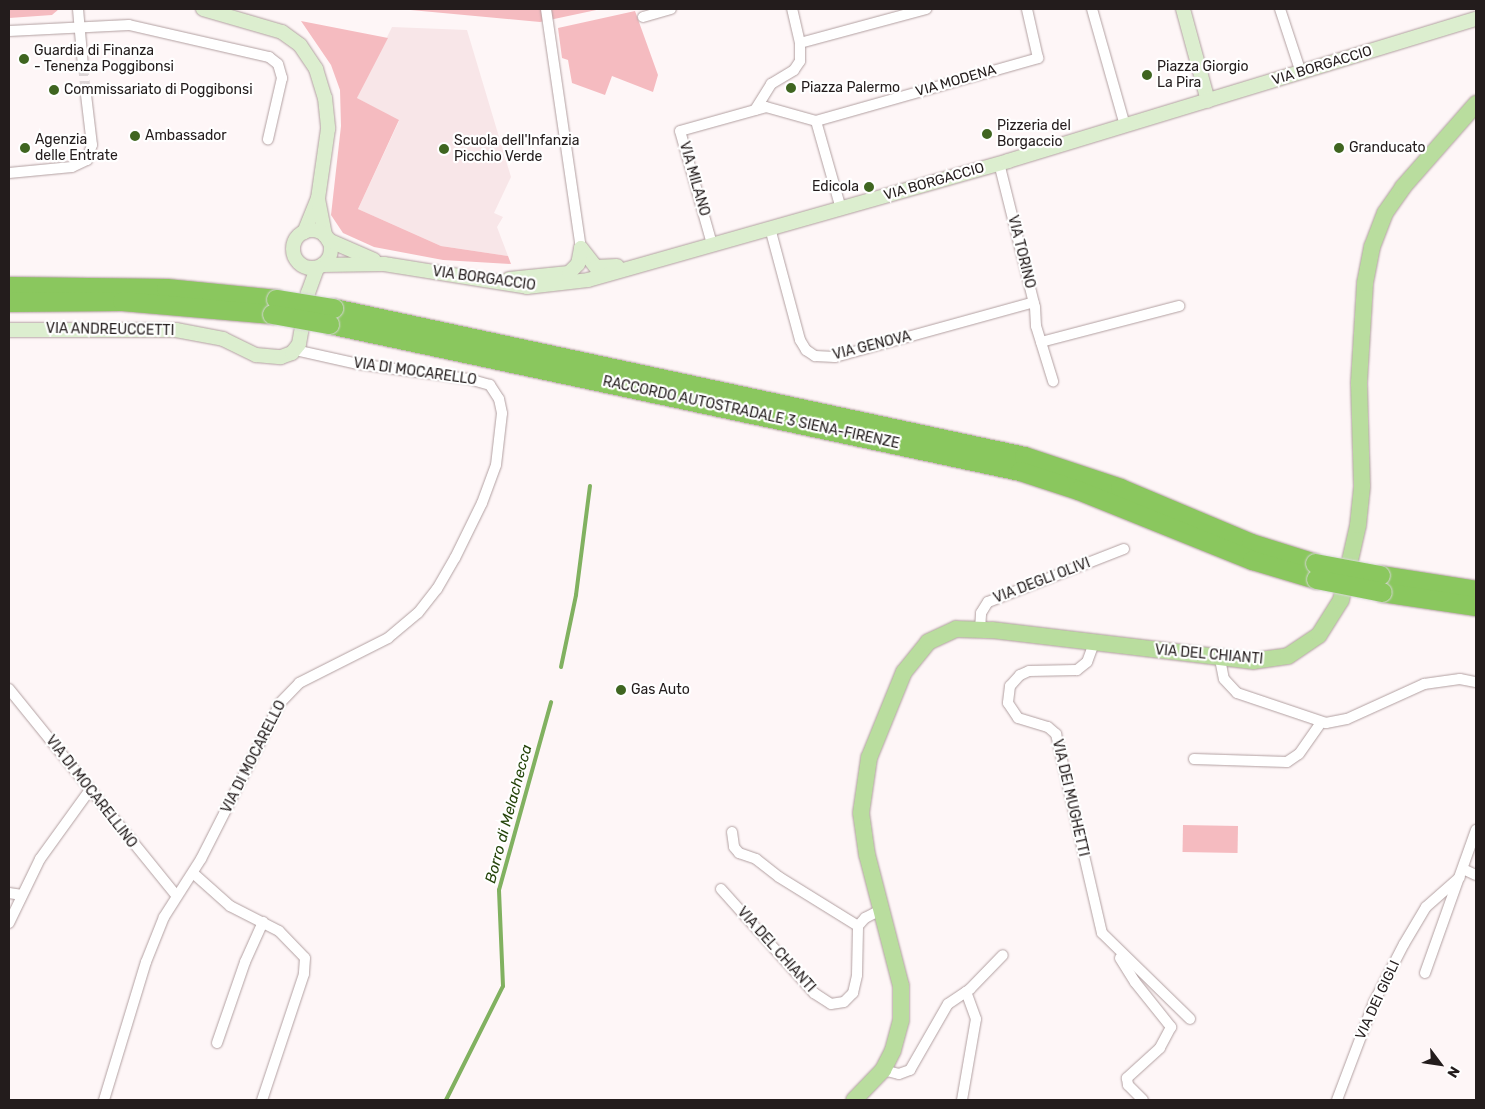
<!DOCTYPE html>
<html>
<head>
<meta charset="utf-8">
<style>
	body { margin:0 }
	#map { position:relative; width:1485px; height:1109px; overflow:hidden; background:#fef6f7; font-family:Rubik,sans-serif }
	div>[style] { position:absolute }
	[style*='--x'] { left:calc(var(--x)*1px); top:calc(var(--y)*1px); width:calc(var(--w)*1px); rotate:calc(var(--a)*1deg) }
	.built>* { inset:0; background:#f8e6e8 }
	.green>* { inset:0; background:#f5bbc0; transform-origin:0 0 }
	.stream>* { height:4px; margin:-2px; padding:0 2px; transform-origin:2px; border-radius:2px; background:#81b160 }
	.street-tunnel>* { height:10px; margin-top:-5px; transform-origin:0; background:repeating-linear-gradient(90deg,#ddd5d6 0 10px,transparent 0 15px) }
	.roads { filter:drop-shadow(0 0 1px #b2a0a1) drop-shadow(0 0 1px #b2a0a1) }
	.street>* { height:10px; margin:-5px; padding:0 5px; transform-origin:5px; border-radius:5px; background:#fff }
	.secondary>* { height:14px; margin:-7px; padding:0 7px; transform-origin:7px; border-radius:7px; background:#dceecf }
	.secondary>.ring { margin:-7px; padding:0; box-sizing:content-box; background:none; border:14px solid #dceecf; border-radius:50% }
	.primary>* { height:16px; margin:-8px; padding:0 8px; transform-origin:8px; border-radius:8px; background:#b9dd9e }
	.highway>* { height:19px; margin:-9.5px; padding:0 9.5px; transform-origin:9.5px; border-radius:9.5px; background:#8ac75e }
	.bridges { filter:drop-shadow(0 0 1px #d7d6d6) drop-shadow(0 0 1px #d7d6d6) }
	.highway-bridge>* { height:19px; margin:-9.5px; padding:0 9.5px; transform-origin:9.5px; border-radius:9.5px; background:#8ac75e }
	.dots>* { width:14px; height:14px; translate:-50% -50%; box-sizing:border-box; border:2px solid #fff; border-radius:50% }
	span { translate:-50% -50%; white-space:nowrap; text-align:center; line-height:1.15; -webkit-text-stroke:4.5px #fff; paint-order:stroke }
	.poi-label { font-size:14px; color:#231c1c }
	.left { translate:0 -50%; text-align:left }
	.right { translate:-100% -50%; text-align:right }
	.street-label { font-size:14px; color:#231c1c }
	.water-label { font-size:15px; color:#26450b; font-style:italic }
	.frame { position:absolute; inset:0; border:10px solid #231c1c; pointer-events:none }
	.north { position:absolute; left:1415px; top:1039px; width:50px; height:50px; -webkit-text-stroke:4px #fff; paint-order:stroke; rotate:121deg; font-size:14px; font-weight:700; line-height:20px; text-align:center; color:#231c1c }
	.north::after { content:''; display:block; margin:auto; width:18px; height:22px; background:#231c1c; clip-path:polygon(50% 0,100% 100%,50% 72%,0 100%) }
</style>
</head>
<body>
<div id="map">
	<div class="built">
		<i style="clip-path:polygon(392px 27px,467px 30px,511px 177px,494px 213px,503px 217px,497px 227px,508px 256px,441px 246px,358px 209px,399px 121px,357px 98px)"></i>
	</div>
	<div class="green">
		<i style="clip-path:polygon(9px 9px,59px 9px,52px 15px,9px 18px)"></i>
		<i style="clip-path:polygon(400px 9px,601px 9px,540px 22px)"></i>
		<i style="clip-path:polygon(635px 11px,658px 75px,653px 92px,612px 76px,605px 95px,572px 83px,568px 60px,562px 58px,558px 28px)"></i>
		<i style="clip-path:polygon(301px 21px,388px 38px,357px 98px,399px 120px,358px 209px,441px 246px,508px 256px,511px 264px,443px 260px,374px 247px,343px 233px,331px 215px,341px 126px,340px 90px,331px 65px)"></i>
		<i style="left:1183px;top:825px;width:55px;height:27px;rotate:1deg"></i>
	</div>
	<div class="stream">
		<i style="--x:561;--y:667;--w:74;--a:-78.2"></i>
		<i style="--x:576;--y:595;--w:110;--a:-82.7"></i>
		<i style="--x:446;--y:1100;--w:127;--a:-63.4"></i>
		<i style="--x:503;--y:986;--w:96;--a:-92.4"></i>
		<i style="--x:499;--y:890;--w:195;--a:-74.5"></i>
	</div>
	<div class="street-tunnel">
		<i style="--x:83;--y:66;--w:29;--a:84"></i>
	</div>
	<div class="roads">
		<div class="street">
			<i style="--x:78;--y:9;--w:57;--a:85"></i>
			<i style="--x:546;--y:9;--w:242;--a:81.7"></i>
			<i style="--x:1092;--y:9;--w:122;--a:74.2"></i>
			<i style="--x:1280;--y:9;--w:67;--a:71.8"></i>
			<i style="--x:643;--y:17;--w:29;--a:-16"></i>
			<i style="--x:9;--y:31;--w:120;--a:-2.9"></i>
			<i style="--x:129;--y:25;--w:144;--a:12.9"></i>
			<i style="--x:269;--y:57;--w:11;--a:38"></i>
			<i style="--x:278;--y:64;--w:15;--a:74"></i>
			<i style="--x:282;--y:78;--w:63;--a:102.9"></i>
			<i style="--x:800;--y:43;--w:131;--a:-15.1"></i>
			<i style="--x:755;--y:110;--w:31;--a:-58"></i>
			<i style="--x:771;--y:84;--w:27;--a:-31"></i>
			<i style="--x:794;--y:70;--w:11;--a:-56"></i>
			<i style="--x:800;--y:61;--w:18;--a:-90"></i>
			<i style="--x:800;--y:43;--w:35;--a:-103"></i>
			<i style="--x:816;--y:121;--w:91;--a:74.1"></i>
			<i style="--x:999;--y:163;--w:148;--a:76"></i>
			<i style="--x:1035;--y:307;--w:19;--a:87"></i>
			<i style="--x:1036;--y:326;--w:58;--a:72.8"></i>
			<i style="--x:9;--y:173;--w:63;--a:-5.4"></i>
			<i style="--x:72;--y:167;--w:17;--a:-25"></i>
			<i style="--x:87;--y:160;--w:16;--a:-72"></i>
			<i style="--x:92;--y:145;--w:50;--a:-96.8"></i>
			<i style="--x:770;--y:228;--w:116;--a:75"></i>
			<i style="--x:800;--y:340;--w:12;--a:59"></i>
			<i style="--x:806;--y:350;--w:11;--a:34"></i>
			<i style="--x:815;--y:356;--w:20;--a:3"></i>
			<i style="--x:835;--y:357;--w:206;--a:-15.4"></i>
			<i style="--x:712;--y:244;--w:117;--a:-105.8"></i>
			<i style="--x:680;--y:131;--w:89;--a:-15.6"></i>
			<i style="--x:766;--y:107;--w:52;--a:15.6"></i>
			<i style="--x:816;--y:121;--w:231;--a:-15.8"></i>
			<i style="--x:1038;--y:58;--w:50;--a:-102.7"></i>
			<i style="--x:1041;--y:342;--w:143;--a:-14.6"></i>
			<i style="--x:980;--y:629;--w:16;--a:-86"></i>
			<i style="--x:981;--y:613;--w:13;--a:-58"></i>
			<i style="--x:988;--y:602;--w:146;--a:-21.3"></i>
			<i style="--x:1094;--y:643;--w:20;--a:110"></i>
			<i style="--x:1087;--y:662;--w:13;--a:141"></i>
			<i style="--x:1077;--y:670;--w:48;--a:178.8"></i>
			<i style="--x:1029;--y:671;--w:10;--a:156"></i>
			<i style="--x:1020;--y:675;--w:15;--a:132"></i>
			<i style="--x:1010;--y:686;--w:17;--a:97"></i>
			<i style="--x:1008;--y:703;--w:18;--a:56"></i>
			<i style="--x:1018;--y:718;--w:31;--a:17"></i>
			<i style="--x:1048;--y:727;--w:11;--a:41"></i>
			<i style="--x:1056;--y:734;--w:204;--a:77"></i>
			<i style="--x:1102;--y:933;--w:123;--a:44.3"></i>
			<i style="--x:1220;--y:659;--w:20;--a:79"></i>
			<i style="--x:1224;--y:679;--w:19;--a:47"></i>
			<i style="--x:1237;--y:693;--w:94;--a:18.6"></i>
			<i style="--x:1326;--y:723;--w:21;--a:-11"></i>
			<i style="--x:1347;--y:719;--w:85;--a:-24.4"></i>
			<i style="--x:1424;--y:684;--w:36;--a:-8"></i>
			<i style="--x:1460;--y:679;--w:16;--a:11"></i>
			<i style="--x:9;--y:689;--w:265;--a:51"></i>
			<i style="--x:1194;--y:759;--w:93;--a:1.8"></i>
			<i style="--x:1287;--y:762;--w:14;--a:-34"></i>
			<i style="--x:1299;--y:754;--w:38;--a:-55"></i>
			<i style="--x:732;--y:832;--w:15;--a:82"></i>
			<i style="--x:734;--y:847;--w:8;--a:50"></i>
			<i style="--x:739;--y:853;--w:18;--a:19"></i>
			<i style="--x:756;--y:859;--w:29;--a:38"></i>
			<i style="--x:779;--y:877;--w:93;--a:31.8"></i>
			<i style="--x:1463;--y:869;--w:14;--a:25"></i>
			<i style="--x:193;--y:873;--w:50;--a:41.7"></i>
			<i style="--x:230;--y:906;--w:55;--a:27"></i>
			<i style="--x:279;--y:931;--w:37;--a:46"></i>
			<i style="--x:305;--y:958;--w:16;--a:94"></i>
			<i style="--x:304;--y:974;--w:133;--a:108.4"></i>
			<i style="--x:721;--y:889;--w:140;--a:48.2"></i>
			<i style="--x:814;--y:993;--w:20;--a:33"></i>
			<i style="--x:831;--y:1004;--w:13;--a:-9"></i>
			<i style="--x:844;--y:1002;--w:13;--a:-45"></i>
			<i style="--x:853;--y:993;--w:18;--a:-77"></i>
			<i style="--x:857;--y:975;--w:49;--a:-88.8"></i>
			<i style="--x:858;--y:926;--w:11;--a:-49"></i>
			<i style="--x:865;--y:918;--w:18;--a:-27"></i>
			<i style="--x:9;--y:893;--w:13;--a:9"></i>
			<i style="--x:9;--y:923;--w:71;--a:-64.2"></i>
			<i style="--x:40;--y:859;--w:84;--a:-54.2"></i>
			<i style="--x:1120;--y:958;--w:28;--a:58"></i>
			<i style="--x:1135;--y:982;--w:58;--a:51.3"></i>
			<i style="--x:1171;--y:1027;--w:24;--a:118"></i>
			<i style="--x:1160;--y:1048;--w:45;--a:137.7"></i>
			<i style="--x:1127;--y:1078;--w:7;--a:82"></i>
			<i style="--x:1128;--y:1085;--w:21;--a:45"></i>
			<i style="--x:1425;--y:973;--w:152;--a:-70.4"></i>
			<i style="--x:217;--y:1043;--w:86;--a:-70.9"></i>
			<i style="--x:245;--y:962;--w:44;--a:-65.8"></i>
			<i style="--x:883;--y:1070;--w:16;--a:14"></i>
			<i style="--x:899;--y:1074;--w:12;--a:-20"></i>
			<i style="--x:910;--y:1070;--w:76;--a:-60.1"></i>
			<i style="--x:948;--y:1004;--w:27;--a:-34"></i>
			<i style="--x:970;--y:989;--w:47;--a:-45.9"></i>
			<i style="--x:104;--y:1100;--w:144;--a:-73.1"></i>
			<i style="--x:146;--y:962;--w:48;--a:-68.2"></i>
			<i style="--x:164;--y:917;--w:69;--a:-57.5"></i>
			<i style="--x:201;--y:859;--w:175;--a:-63.1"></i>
			<i style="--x:280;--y:703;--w:28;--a:-46"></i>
			<i style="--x:299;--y:683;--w:100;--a:-26.8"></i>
			<i style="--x:388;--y:638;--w:39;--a:-40"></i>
			<i style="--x:418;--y:613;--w:31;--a:-52"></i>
			<i style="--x:437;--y:589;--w:36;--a:-60"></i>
			<i style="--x:455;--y:558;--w:61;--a:-63.9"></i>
			<i style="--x:482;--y:503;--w:40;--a:-69.8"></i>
			<i style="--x:496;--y:465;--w:52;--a:-83.4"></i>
			<i style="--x:502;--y:413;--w:14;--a:-102"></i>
			<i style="--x:499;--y:399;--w:17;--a:-123"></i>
			<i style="--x:490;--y:385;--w:22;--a:-164"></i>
			<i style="--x:469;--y:379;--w:112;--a:-172.3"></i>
			<i style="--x:358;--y:364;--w:65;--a:-167.5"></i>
			<i style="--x:962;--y:1100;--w:82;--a:-80.2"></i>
			<i style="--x:976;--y:1019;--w:29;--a:-110"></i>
			<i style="--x:1337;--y:1100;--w:105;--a:-69.3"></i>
			<i style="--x:1374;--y:1002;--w:65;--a:-62.7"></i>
			<i style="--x:1404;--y:944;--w:43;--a:-59.3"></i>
			<i style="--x:1426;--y:907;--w:45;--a:-41.4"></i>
		</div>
		<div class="secondary">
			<i style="--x:203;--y:9;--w:82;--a:16.2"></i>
			<i style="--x:282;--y:32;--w:22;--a:36"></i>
			<i style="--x:300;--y:45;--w:29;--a:56"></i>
			<i style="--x:316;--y:69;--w:30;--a:73"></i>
			<i style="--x:325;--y:98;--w:31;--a:84"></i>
			<i style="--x:328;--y:129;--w:70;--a:98.2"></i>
			<i style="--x:318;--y:198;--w:37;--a:112"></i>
			<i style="--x:1183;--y:9;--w:95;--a:74.8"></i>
			<i style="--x:318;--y:199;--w:38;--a:79"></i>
			<i class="ring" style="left:293px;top:230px;width:24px;height:24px"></i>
			<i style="--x:328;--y:240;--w:50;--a:23.5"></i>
			<i style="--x:581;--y:248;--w:24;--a:52"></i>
			<i style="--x:596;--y:267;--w:21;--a:-3"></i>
			<i style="--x:322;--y:265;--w:62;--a:-0.9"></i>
			<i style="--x:384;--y:264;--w:145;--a:9.1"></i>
			<i style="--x:527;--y:287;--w:61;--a:-6.5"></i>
			<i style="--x:588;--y:280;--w:437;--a:-15.8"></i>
			<i style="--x:1008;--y:161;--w:489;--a:-16.9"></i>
			<i style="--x:509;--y:279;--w:60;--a:-5.7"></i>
			<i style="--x:569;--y:273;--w:13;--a:-45"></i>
			<i style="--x:578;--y:264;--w:16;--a:-79"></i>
			<i style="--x:9;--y:330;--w:167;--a:0"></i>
			<i style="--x:176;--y:330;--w:48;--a:10.8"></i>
			<i style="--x:223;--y:339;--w:37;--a:26"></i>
			<i style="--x:256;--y:355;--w:25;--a:5"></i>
			<i style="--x:281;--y:357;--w:12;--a:-20"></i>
			<i style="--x:292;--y:353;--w:11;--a:-52"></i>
			<i style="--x:299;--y:344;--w:52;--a:-80"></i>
			<i style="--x:308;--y:293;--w:27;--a:-70"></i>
		</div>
		<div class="primary">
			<i style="--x:854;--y:1100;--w:42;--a:-46"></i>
			<i style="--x:883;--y:1070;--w:22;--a:-63"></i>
			<i style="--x:893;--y:1050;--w:31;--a:-75"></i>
			<i style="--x:901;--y:1020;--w:34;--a:-90"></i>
			<i style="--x:901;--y:986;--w:135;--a:-104.5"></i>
			<i style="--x:867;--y:855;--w:42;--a:-98.1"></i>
			<i style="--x:861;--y:813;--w:56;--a:-81.7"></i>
			<i style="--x:869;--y:758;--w:93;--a:-67.9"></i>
			<i style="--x:904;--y:672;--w:38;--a:-51"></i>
			<i style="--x:928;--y:642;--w:31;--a:-25"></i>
			<i style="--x:956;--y:629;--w:36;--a:2"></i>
			<i style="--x:992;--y:630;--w:263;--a:6.8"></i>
			<i style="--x:1253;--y:661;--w:35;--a:-8"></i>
			<i style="--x:1288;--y:656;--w:37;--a:-34"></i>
			<i style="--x:1319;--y:635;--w:41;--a:-57.8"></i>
			<i style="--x:1341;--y:600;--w:77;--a:-77.2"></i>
			<i style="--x:1358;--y:525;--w:39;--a:-84"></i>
			<i style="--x:1362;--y:486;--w:104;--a:-91.7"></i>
			<i style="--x:1359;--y:382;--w:99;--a:-86.5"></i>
			<i style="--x:1365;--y:283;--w:37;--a:-79"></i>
			<i style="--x:1372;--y:247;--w:36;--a:-69"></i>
			<i style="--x:1385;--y:213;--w:32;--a:-55"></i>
			<i style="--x:1403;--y:187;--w:111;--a:-48.7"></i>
		</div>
		<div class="highway">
			<i style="--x:9;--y:286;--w:157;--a:0.7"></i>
			<i style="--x:166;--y:288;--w:111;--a:5.7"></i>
			<i style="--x:9;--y:302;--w:113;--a:-0.5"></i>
			<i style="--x:122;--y:301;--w:151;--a:5"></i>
			<i style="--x:333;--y:308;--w:707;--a:12.09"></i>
			<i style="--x:1024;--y:456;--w:101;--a:18.4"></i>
			<i style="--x:1120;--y:488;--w:142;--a:22.8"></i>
			<i style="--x:1251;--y:543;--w:67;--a:17.4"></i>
			<i style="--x:329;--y:324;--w:706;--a:12.01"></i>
			<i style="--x:1020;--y:471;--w:61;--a:18.1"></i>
			<i style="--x:1078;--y:490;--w:188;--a:21.9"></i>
			<i style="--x:1252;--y:560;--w:67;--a:16.5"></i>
			<i style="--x:1380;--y:575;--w:97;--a:8.9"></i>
			<i style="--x:1382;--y:592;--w:95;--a:8.5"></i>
		</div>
	</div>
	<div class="bridges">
		<div class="highway-bridge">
			<i style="--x:276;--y:299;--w:58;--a:9"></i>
			<i style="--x:272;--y:314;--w:58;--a:10"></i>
			<i style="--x:1315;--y:563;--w:66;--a:10.5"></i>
			<i style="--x:1316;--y:579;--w:67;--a:11.1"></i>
		</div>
	</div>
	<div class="dots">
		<i style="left:24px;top:59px;background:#3f6520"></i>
		<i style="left:1147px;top:75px;background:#3f6520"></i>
		<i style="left:791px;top:88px;background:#3f6520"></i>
		<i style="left:54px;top:90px;background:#3f6520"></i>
		<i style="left:987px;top:134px;background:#3f6520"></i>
		<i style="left:135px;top:136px;background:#3f6520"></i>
		<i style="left:25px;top:148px;background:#3f6520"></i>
		<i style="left:1339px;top:148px;background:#3f6520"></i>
		<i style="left:444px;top:149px;background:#3f6520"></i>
		<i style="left:869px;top:187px;background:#3f6520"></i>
		<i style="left:621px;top:690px;background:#3f6520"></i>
	</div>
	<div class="poi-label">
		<span class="left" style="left:34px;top:59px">Guardia di Finanza<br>- Tenenza Poggibonsi</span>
		<span class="left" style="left:1157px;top:75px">Piazza Giorgio<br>La Pira</span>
		<span class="left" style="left:801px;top:88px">Piazza Palermo</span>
		<span class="left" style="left:64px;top:90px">Commissariato di Poggibonsi</span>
		<span class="left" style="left:997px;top:134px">Pizzeria del<br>Borgaccio</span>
		<span class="left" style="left:145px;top:136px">Ambassador</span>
		<span class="left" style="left:35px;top:148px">Agenzia<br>delle Entrate</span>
		<span class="left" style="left:454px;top:149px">Scuola dell'Infanzia<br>Picchio Verde</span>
		<span class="left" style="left:1349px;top:148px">Granducato</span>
		<span class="right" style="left:859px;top:187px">Edicola</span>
		<span class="left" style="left:631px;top:690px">Gas Auto</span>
	</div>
	<div class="street-label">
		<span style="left:1322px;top:66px;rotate:-17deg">VIA BORGACCIO</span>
		<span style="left:956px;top:81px;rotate:-16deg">VIA MODENA</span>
		<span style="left:694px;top:179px;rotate:74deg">VIA MILANO</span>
		<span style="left:934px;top:182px;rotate:-16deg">VIA BORGACCIO</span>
		<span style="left:1021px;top:252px;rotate:76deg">VIA TORINO</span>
		<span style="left:484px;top:279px;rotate:8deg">VIA BORGACCIO</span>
		<span style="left:110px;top:330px;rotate:1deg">VIA ANDREUCCETTI</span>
		<span style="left:872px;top:346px;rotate:-14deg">VIA GENOVA</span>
		<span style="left:415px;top:372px;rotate:8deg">VIA DI MOCARELLO</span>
		<span style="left:751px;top:413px;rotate:12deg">RACCORDO AUTOSTRADALE 3 SIENA-FIRENZE</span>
		<span style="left:1042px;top:581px;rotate:-21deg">VIA DEGLI OLIVI</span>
		<span style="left:1209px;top:655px;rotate:5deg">VIA DEL CHIANTI</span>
		<span style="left:254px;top:757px;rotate:-63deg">VIA DI MOCARELLO</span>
		<span style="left:91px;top:792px;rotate:52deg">VIA DI MOCARELLINO</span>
		<span style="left:1070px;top:798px;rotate:77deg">VIA DEI MUGHETTI</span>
		<span style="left:776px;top:950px;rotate:48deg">VIA DEL CHIANTI</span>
		<span style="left:1378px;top:1000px;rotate:-65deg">VIA DEI GIGLI</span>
	</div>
	<div class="water-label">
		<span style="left:509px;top:814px;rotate:-75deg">Borro di Melachecca</span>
	</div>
	<div class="frame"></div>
	<div class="north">N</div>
</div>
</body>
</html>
